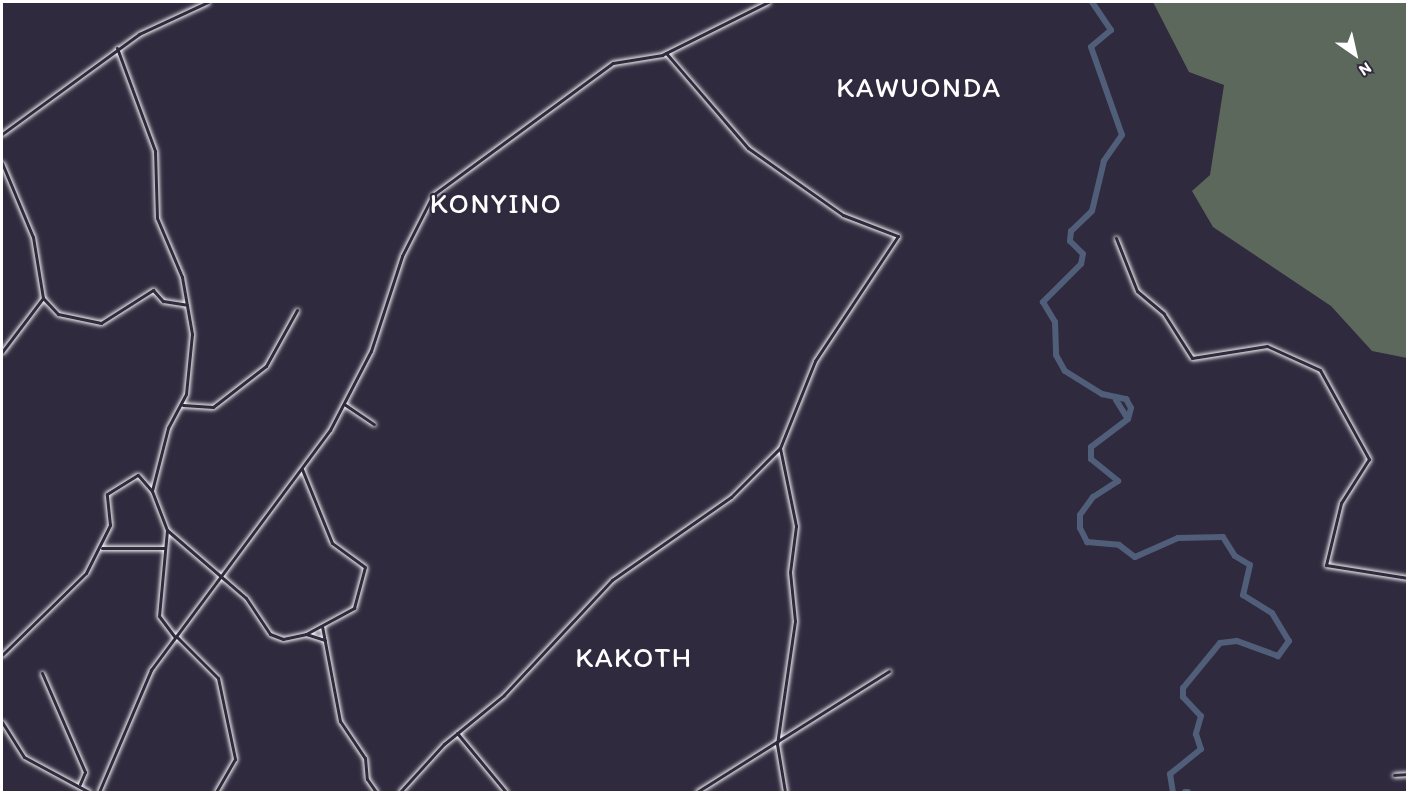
<!DOCTYPE html>
<html>
<head>
<meta charset="utf-8">
<style>
	body { margin:0 }
	#map { position:relative; width:1409px; height:794px; overflow:hidden; background:#2f2a3d; font-family:Itim,sans-serif }
	div>[style] { position:absolute }
	[style*='--x'] { left:calc(var(--x)*1px); top:calc(var(--y)*1px); width:calc(var(--w)*1px); rotate:calc(var(--a)*1deg) }
	.green>* { inset:0; background:#5c685c }
	.river>* { height:6px; margin:-3px; padding:0 3px; transform-origin:3px; border-radius:3px; background:#505e79 }
	.roads { filter:drop-shadow(0 0 2px #fff) drop-shadow(0 0 2px #fff) }
	.minor>* { height:3px; margin:-1.5px; padding:0 1.5px; transform-origin:1.5px; border-radius:1.5px; background:#2f2a3d }
	span { translate:-50% -50%; white-space:nowrap; text-align:center; line-height:1.15; -webkit-text-stroke:4.5px #2f2a3d; paint-order:stroke }
	.quarter-label { font-size:28px; color:#fff; letter-spacing:1.5px }
	.frame { position:absolute; inset:0; border:3px solid #fff; pointer-events:none }
	.north { position:absolute; left:1325px; top:24px; width:60px; height:60px; -webkit-text-stroke:4px #2f2a3d; paint-order:stroke; rotate:146deg; font-size:16px; font-weight:700; line-height:24px; text-align:center; color:#fff }
	.north::after { content:''; display:block; margin:auto; width:21px; height:27px; background:#fff; clip-path:polygon(50% 0,100% 100%,50% 72%,0 100%) }
</style>
</head>
<body>
<div id="map">
	<div class="green">
		<i style="clip-path:polygon(1153px 2px,1407px 2px,1407px 358px,1372px 351px,1331px 306px,1213px 227px,1192px 191px,1210px 175px,1224px 85px,1189px 72px)"></i>
	</div>
	<div class="river">
		<i style="--x:1092;--y:2;--w:34;--a:56"></i>
		<i style="--x:1111;--y:30;--w:26;--a:140"></i>
		<i style="--x:1091;--y:47;--w:93;--a:70.6"></i>
		<i style="--x:1122;--y:135;--w:32;--a:125"></i>
		<i style="--x:1104;--y:161;--w:51;--a:103.5"></i>
		<i style="--x:1092;--y:211;--w:29;--a:136"></i>
		<i style="--x:1071;--y:231;--w:10;--a:96"></i>
		<i style="--x:1070;--y:241;--w:18;--a:45"></i>
		<i style="--x:1083;--y:254;--w:10;--a:101"></i>
		<i style="--x:1081;--y:264;--w:54;--a:135"></i>
		<i style="--x:1043;--y:302;--w:23;--a:59"></i>
		<i style="--x:1055;--y:322;--w:33;--a:88"></i>
		<i style="--x:1056;--y:355;--w:18;--a:61"></i>
		<i style="--x:1065;--y:371;--w:44;--a:31.9"></i>
		<i style="--x:1102;--y:394;--w:25;--a:12"></i>
		<i style="--x:1126;--y:399;--w:10;--a:61"></i>
		<i style="--x:1131;--y:408;--w:11;--a:105"></i>
		<i style="--x:1128;--y:419;--w:46;--a:142.9"></i>
		<i style="--x:1091;--y:447;--w:12;--a:90"></i>
		<i style="--x:1091;--y:459;--w:35;--a:39"></i>
		<i style="--x:1118;--y:481;--w:30;--a:147"></i>
		<i style="--x:1093;--y:497;--w:22;--a:126"></i>
		<i style="--x:1080;--y:515;--w:13;--a:90"></i>
		<i style="--x:1080;--y:528;--w:16;--a:63"></i>
		<i style="--x:1087;--y:542;--w:32;--a:5"></i>
		<i style="--x:1119;--y:545;--w:20;--a:37"></i>
		<i style="--x:1135;--y:557;--w:47;--a:-23.8"></i>
		<i style="--x:1178;--y:538;--w:45;--a:-1.3"></i>
		<i style="--x:1223;--y:537;--w:22;--a:58"></i>
		<i style="--x:1235;--y:556;--w:17;--a:31"></i>
		<i style="--x:1250;--y:565;--w:31;--a:103"></i>
		<i style="--x:1243;--y:595;--w:34;--a:32"></i>
		<i style="--x:1272;--y:613;--w:33;--a:59"></i>
		<i style="--x:1289;--y:641;--w:19;--a:126"></i>
		<i style="--x:1278;--y:656;--w:44;--a:-159.9"></i>
		<i style="--x:1237;--y:641;--w:17;--a:173"></i>
		<i style="--x:1220;--y:643;--w:58;--a:129.4"></i>
		<i style="--x:1183;--y:688;--w:9;--a:90"></i>
		<i style="--x:1183;--y:697;--w:26;--a:47"></i>
		<i style="--x:1201;--y:716;--w:19;--a:106"></i>
		<i style="--x:1196;--y:734;--w:16;--a:72"></i>
		<i style="--x:1201;--y:749;--w:40;--a:141"></i>
		<i style="--x:1170;--y:774;--w:18;--a:81"></i>
		<i style="--x:1116;--y:400;--w:22;--a:58"></i>
		<i style="--x:1185;--y:792;--w:3;--a:0"></i>
	</div>
	<div class="roads">
		<div class="minor">
			<i style="--x:117;--y:48;--w:110;--a:69.7"></i>
			<i style="--x:155;--y:151;--w:67;--a:88.3"></i>
			<i style="--x:157;--y:218;--w:64;--a:67"></i>
			<i style="--x:182;--y:277;--w:58;--a:80"></i>
			<i style="--x:192;--y:334;--w:60;--a:95.7"></i>
			<i style="--x:186;--y:394;--w:38;--a:118"></i>
			<i style="--x:168;--y:428;--w:65;--a:104.3"></i>
			<i style="--x:152;--y:491;--w:42;--a:69"></i>
			<i style="--x:167;--y:530;--w:86;--a:95.3"></i>
			<i style="--x:159;--y:616;--w:26;--a:53"></i>
			<i style="--x:666;--y:53;--w:125;--a:49.2"></i>
			<i style="--x:748;--y:148;--w:116;--a:35.2"></i>
			<i style="--x:843;--y:215;--w:59;--a:20.9"></i>
			<i style="--x:898;--y:236;--w:150;--a:123.6"></i>
			<i style="--x:815;--y:361;--w:94;--a:111.9"></i>
			<i style="--x:780;--y:448;--w:80;--a:78.4"></i>
			<i style="--x:796;--y:526;--w:46;--a:97.4"></i>
			<i style="--x:790;--y:572;--w:49;--a:84.2"></i>
			<i style="--x:795;--y:621;--w:124;--a:98.3"></i>
			<i style="--x:777;--y:744;--w:49;--a:80.5"></i>
			<i style="--x:2;--y:134;--w:170;--a:-36.1"></i>
			<i style="--x:139;--y:34;--w:76;--a:-24.9"></i>
			<i style="--x:2;--y:163;--w:80;--a:67.3"></i>
			<i style="--x:33;--y:237;--w:62;--a:80.7"></i>
			<i style="--x:43;--y:298;--w:22;--a:47"></i>
			<i style="--x:58;--y:314;--w:44;--a:11.8"></i>
			<i style="--x:101;--y:323;--w:62;--a:-32.4"></i>
			<i style="--x:153;--y:290;--w:15;--a:48"></i>
			<i style="--x:163;--y:301;--w:24;--a:9"></i>
			<i style="--x:1116;--y:238;--w:57;--a:68.4"></i>
			<i style="--x:1137;--y:291;--w:35;--a:40"></i>
			<i style="--x:1164;--y:314;--w:52;--a:57.5"></i>
			<i style="--x:1192;--y:358;--w:76;--a:-9.1"></i>
			<i style="--x:1267;--y:346;--w:58;--a:24.4"></i>
			<i style="--x:1320;--y:370;--w:102;--a:61.2"></i>
			<i style="--x:1369;--y:459;--w:52;--a:122.5"></i>
			<i style="--x:1341;--y:503;--w:64;--a:103.6"></i>
			<i style="--x:1326;--y:565;--w:83;--a:9"></i>
			<i style="--x:2;--y:352;--w:68;--a:-52.8"></i>
			<i style="--x:344;--y:404;--w:36;--a:34"></i>
			<i style="--x:183;--y:405;--w:30;--a:4"></i>
			<i style="--x:213;--y:407;--w:67;--a:-37.7"></i>
			<i style="--x:266;--y:366;--w:64;--a:-61"></i>
			<i style="--x:167;--y:530;--w:104;--a:40.7"></i>
			<i style="--x:246;--y:598;--w:43;--a:56.3"></i>
			<i style="--x:270;--y:634;--w:14;--a:21"></i>
			<i style="--x:283;--y:639;--w:24;--a:-12"></i>
			<i style="--x:306;--y:634;--w:55;--a:-28.4"></i>
			<i style="--x:354;--y:608;--w:42;--a:-75"></i>
			<i style="--x:365;--y:567;--w:41;--a:-144"></i>
			<i style="--x:332;--y:543;--w:80;--a:-112.1"></i>
			<i style="--x:102;--y:548;--w:63;--a:0"></i>
			<i style="--x:322;--y:626;--w:97;--a:79.3"></i>
			<i style="--x:340;--y:721;--w:45;--a:56"></i>
			<i style="--x:365;--y:758;--w:21;--a:85"></i>
			<i style="--x:367;--y:779;--w:16;--a:55"></i>
			<i style="--x:306;--y:634;--w:20;--a:18"></i>
			<i style="--x:176;--y:636;--w:59;--a:45"></i>
			<i style="--x:218;--y:678;--w:83;--a:78.1"></i>
			<i style="--x:235;--y:759;--w:38;--a:120"></i>
			<i style="--x:2;--y:655;--w:117;--a:-44.3"></i>
			<i style="--x:86;--y:573;--w:54;--a:-63.4"></i>
			<i style="--x:110;--y:525;--w:31;--a:-96"></i>
			<i style="--x:107;--y:494;--w:36;--a:-32"></i>
			<i style="--x:138;--y:475;--w:21;--a:49"></i>
			<i style="--x:42;--y:673;--w:108;--a:66.5"></i>
			<i style="--x:85;--y:772;--w:13;--a:113"></i>
			<i style="--x:2;--y:722;--w:41;--a:57.8"></i>
			<i style="--x:24;--y:757;--w:74;--a:28.3"></i>
			<i style="--x:457;--y:733;--w:77;--a:50.3"></i>
			<i style="--x:1394;--y:775;--w:14;--a:-4"></i>
			<i style="--x:99;--y:792;--w:133;--a:-66.9"></i>
			<i style="--x:151;--y:670;--w:299;--a:-53.3"></i>
			<i style="--x:330;--y:430;--w:89;--a:-62.6"></i>
			<i style="--x:371;--y:351;--w:100;--a:-71.9"></i>
			<i style="--x:402;--y:256;--w:68;--a:-63.1"></i>
			<i style="--x:433;--y:195;--w:223;--a:-36.3"></i>
			<i style="--x:613;--y:63;--w:50;--a:-9.3"></i>
			<i style="--x:662;--y:55;--w:119;--a:-26.6"></i>
			<i style="--x:400;--y:792;--w:65;--a:-47.5"></i>
			<i style="--x:444;--y:744;--w:77;--a:-39.2"></i>
			<i style="--x:504;--y:695;--w:158;--a:-46.8"></i>
			<i style="--x:612;--y:580;--w:145;--a:-34.9"></i>
			<i style="--x:731;--y:497;--w:68;--a:-45"></i>
			<i style="--x:697;--y:792;--w:227;--a:-32.2"></i>
		</div>
	</div>
	<div class="quarter-label">
		<span style="left:919px;top:87px">KAWUONDA</span>
		<span style="left:496px;top:203px">KONYINO</span>
		<span style="left:634px;top:657px">KAKOTH</span>
	</div>
	<div class="frame"></div>
	<div class="north">N</div>
</div>
</body>
</html>
